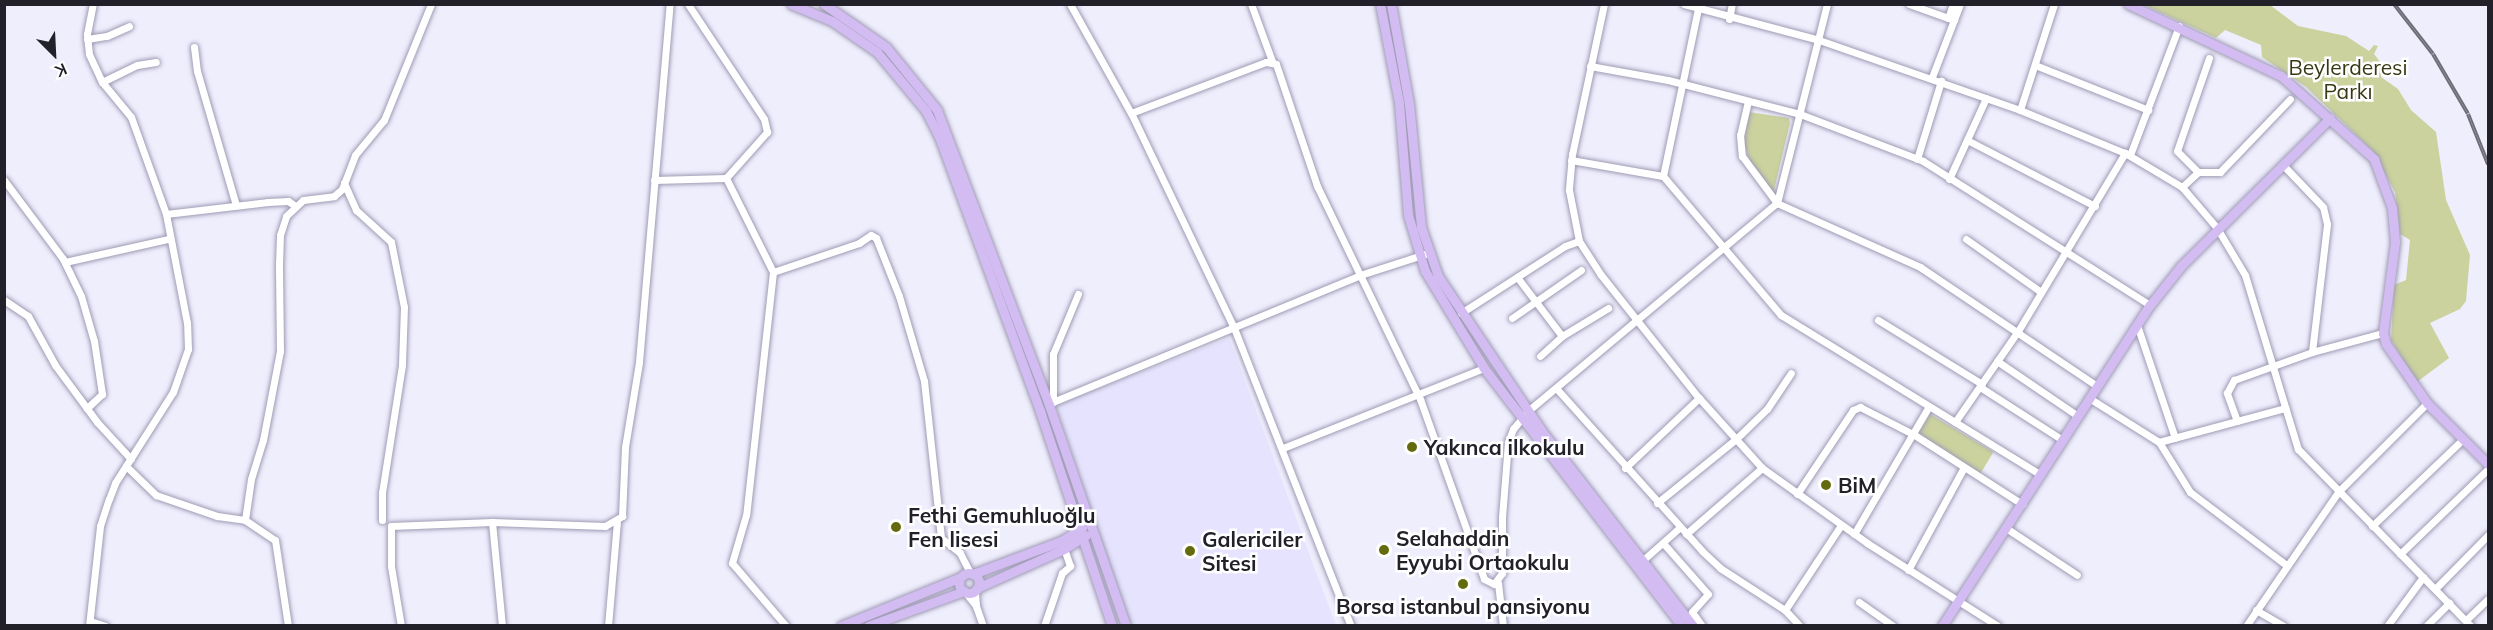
<!DOCTYPE html>
<html>
<head>
<meta charset="utf-8">
<style>
	body { margin:0 }
	#map { position:relative; width:2493px; height:630px; overflow:hidden; background:#efeefd; font-family:Mulish,sans-serif }
	div>[style] { position:absolute }
	[style*='--x'] { left:calc(var(--x)*1px); top:calc(var(--y)*1px); width:calc(var(--w)*1px); rotate:calc(var(--a)*1deg) }
	.built>* { inset:0; background:#e5e3fd }
	.green>* { inset:0; background:#cbd29e; transform-origin:0 0 }
	.roads { filter:drop-shadow(0 0 2px #9e9bb4) drop-shadow(0 0 2px #9e9bb4) }
	.minor>* { height:7px; margin:-3.5px; padding:0 3.5px; transform-origin:3.5px; border-radius:3.5px; background:#fff }
	.major>* { height:9px; margin:-4.5px; padding:0 4.5px; transform-origin:4.5px; border-radius:4.5px; background:#d3bcf1 }
	.major>.ring { margin:-4.5px; padding:0; box-sizing:content-box; background:none; border:9px solid #d3bcf1; border-radius:50% }
	.rail>* { height:4px; margin-top:-2px; transform-origin:0; background:repeating-linear-gradient(90deg,#fff 0 4.5px,#6e6d78 0 9px); box-sizing:border-box; border-block:2px solid #6e6d78 }
	.dots>* { width:16px; height:16px; translate:-50% -50%; box-sizing:border-box; border:3px solid #fff; border-radius:50% }
	span { translate:-50% -50%; white-space:nowrap; text-align:center; line-height:1.15; -webkit-text-stroke:5px #fff; paint-order:stroke }
	.park-label { font-size:21px; color:#363914 }
	.poi-label { font-size:21px; color:#22212a; font-weight:700 }
	.left { translate:0 -50%; text-align:left }
	.frame { position:absolute; inset:0; border:6px solid #22212a; pointer-events:none }
	.north { position:absolute; left:24px; top:24px; width:60px; height:60px; -webkit-text-stroke:4px #fff; paint-order:stroke; rotate:156deg; font-size:16px; font-weight:700; line-height:24px; text-align:center; color:#22212a }
	.north::after { content:''; display:block; margin:auto; width:21px; height:27px; background:#22212a; clip-path:polygon(50% 0,100% 100%,50% 72%,0 100%) }
</style>
</head>
<body>
<div id="map">
	<div class="built">
		<i style="clip-path:polygon(1229px 338px,1325px 596px,1336px 625px,1130px 625px,1056px 405px)"></i>
	</div>
	<div class="green">
		<i style="clip-path:polygon(2144px 5px,2270px 5px,2298px 26px,2346px 36px,2369px 51px,2374px 45px,2378px 46px,2374px 54px,2381px 63px,2381px 77px,2398px 89px,2411px 110px,2436px 132px,2446px 200px,2470px 255px,2466px 301px,2460px 309px,2430px 323px,2449px 358px,2417px 382px,2391px 340px,2394px 285px,2406px 280px,2410px 240px,2400px 234px,2395px 192px,2373px 151px,2306px 87px,2262px 57px,2261px 45px,2225px 30px,2216px 38px)"></i>
		<i style="clip-path:polygon(1749px 112px,1789px 118px,1790px 123px,1774px 190px,1769px 193px,1751px 165px,1744px 143px)"></i>
		<i style="left:1930px;top:414px;width:74px;height:25px;rotate:31deg"></i>
	</div>
	<div class="roads">
		<div class="minor">
			<i style="--x:1070;--y:4;--w:125;--a:60.8"></i>
			<i style="--x:1131;--y:113;--w:238;--a:64.4"></i>
			<i style="--x:1234;--y:328;--w:320;--a:68.6"></i>
			<i style="--x:1251;--y:4;--w:61;--a:69.8"></i>
			<i style="--x:1604;--y:4;--w:153;--a:102"></i>
			<i style="--x:1572;--y:154;--w:36;--a:95"></i>
			<i style="--x:1569;--y:190;--w:52;--a:78.9"></i>
			<i style="--x:1579;--y:241;--w:40;--a:57.1"></i>
			<i style="--x:1601;--y:275;--w:157;--a:51.5"></i>
			<i style="--x:1699;--y:398;--w:94;--a:48"></i>
			<i style="--x:1762;--y:468;--w:129;--a:35.5"></i>
			<i style="--x:1867;--y:543;--w:155;--a:32.4"></i>
			<i style="--x:1684;--y:4;--w:140;--a:14.9"></i>
			<i style="--x:1819;--y:40;--w:213;--a:19.2"></i>
			<i style="--x:2020;--y:110;--w:113;--a:22.3"></i>
			<i style="--x:2125;--y:153;--w:66;--a:30.8"></i>
			<i style="--x:2182;--y:187;--w:54;--a:49.5"></i>
			<i style="--x:2217;--y:228;--w:55;--a:59.2"></i>
			<i style="--x:2245;--y:275;--w:182;--a:73.1"></i>
			<i style="--x:2298;--y:449;--w:248;--a:45.7"></i>
			<i style="--x:1909;--y:4;--w:48;--a:19.6"></i>
			<i style="--x:1948;--y:18;--w:15;--a:-70"></i>
			<i style="--x:1729;--y:19;--w:15;--a:-79"></i>
			<i style="--x:87;--y:39;--w:20;--a:-9"></i>
			<i style="--x:107;--y:36;--w:24;--a:-24"></i>
			<i style="--x:194;--y:47;--w:24;--a:83"></i>
			<i style="--x:197;--y:71;--w:140;--a:73.8"></i>
			<i style="--x:2209;--y:58;--w:98;--a:109"></i>
			<i style="--x:2177;--y:151;--w:30;--a:45"></i>
			<i style="--x:2198;--y:172;--w:22;--a:0"></i>
			<i style="--x:2220;--y:172;--w:101;--a:-46.2"></i>
			<i style="--x:2035;--y:65;--w:122;--a:21.7"></i>
			<i style="--x:1590;--y:66;--w:79;--a:10.2"></i>
			<i style="--x:1668;--y:80;--w:136;--a:14.4"></i>
			<i style="--x:1800;--y:114;--w:132;--a:20.9"></i>
			<i style="--x:1923;--y:161;--w:269;--a:32.4"></i>
			<i style="--x:1932;--y:77;--w:78;--a:-69"></i>
			<i style="--x:102;--y:82;--w:39;--a:-26"></i>
			<i style="--x:137;--y:65;--w:19;--a:-9"></i>
			<i style="--x:1748;--y:101;--w:35;--a:103"></i>
			<i style="--x:1740;--y:135;--w:21;--a:85"></i>
			<i style="--x:1742;--y:156;--w:59;--a:53.3"></i>
			<i style="--x:1777;--y:203;--w:157;--a:24.1"></i>
			<i style="--x:1920;--y:267;--w:213;--a:33.9"></i>
			<i style="--x:2020;--y:110;--w:111;--a:-72.2"></i>
			<i style="--x:1131;--y:113;--w:144;--a:-20.7"></i>
			<i style="--x:1266;--y:62;--w:10;--a:11"></i>
			<i style="--x:1276;--y:64;--w:129;--a:71.4"></i>
			<i style="--x:1317;--y:186;--w:237;--a:64.2"></i>
			<i style="--x:1420;--y:399;--w:191;--a:70.4"></i>
			<i style="--x:1484;--y:579;--w:11;--a:27"></i>
			<i style="--x:1494;--y:584;--w:14;--a:-54"></i>
			<i style="--x:1502;--y:573;--w:56;--a:-90"></i>
			<i style="--x:1502;--y:517;--w:75;--a:-85.4"></i>
			<i style="--x:1508;--y:442;--w:14;--a:-69"></i>
			<i style="--x:1513;--y:429;--w:25;--a:-50"></i>
			<i style="--x:1529;--y:410;--w:323;--a:-39.9"></i>
			<i style="--x:1777;--y:203;--w:205;--a:-75.9"></i>
			<i style="--x:1967;--y:140;--w:144;--a:27.3"></i>
			<i style="--x:2130;--y:155;--w:138;--a:-69.2"></i>
			<i style="--x:1917;--y:159;--w:82;--a:-72.9"></i>
			<i style="--x:1571;--y:160;--w:93;--a:9.9"></i>
			<i style="--x:1663;--y:176;--w:182;--a:49.7"></i>
			<i style="--x:1781;--y:315;--w:305;--a:31.6"></i>
			<i style="--x:1663;--y:176;--w:172;--a:-78.2"></i>
			<i style="--x:726;--y:178;--w:105;--a:63.4"></i>
			<i style="--x:773;--y:272;--w:244;--a:96.3"></i>
			<i style="--x:746;--y:515;--w:50;--a:106.3"></i>
			<i style="--x:732;--y:563;--w:83;--a:49.4"></i>
			<i style="--x:1949;--y:179;--w:89;--a:-65.4"></i>
			<i style="--x:4;--y:180;--w:99;--a:53.2"></i>
			<i style="--x:63;--y:259;--w:41;--a:64.1"></i>
			<i style="--x:81;--y:296;--w:47;--a:73.9"></i>
			<i style="--x:94;--y:341;--w:54;--a:81.4"></i>
			<i style="--x:102;--y:394;--w:21;--a:137"></i>
			<i style="--x:654;--y:180;--w:72;--a:-1.6"></i>
			<i style="--x:726;--y:178;--w:62;--a:-48.3"></i>
			<i style="--x:767;--y:132;--w:13;--a:-103"></i>
			<i style="--x:764;--y:119;--w:138;--a:-123.5"></i>
			<i style="--x:344;--y:183;--w:30;--a:66"></i>
			<i style="--x:356;--y:210;--w:47;--a:42.4"></i>
			<i style="--x:391;--y:242;--w:66;--a:78.7"></i>
			<i style="--x:404;--y:307;--w:58;--a:92"></i>
			<i style="--x:402;--y:365;--w:129;--a:98.9"></i>
			<i style="--x:382;--y:492;--w:28;--a:90"></i>
			<i style="--x:2182;--y:187;--w:22;--a:-43"></i>
			<i style="--x:166;--y:214;--w:103;--a:-6.7"></i>
			<i style="--x:268;--y:202;--w:20;--a:-3"></i>
			<i style="--x:288;--y:201;--w:7;--a:34"></i>
			<i style="--x:1966;--y:239;--w:92;--a:35.2"></i>
			<i style="--x:65;--y:262;--w:106;--a:-12.6"></i>
			<i style="--x:773;--y:272;--w:91;--a:-18.6"></i>
			<i style="--x:859;--y:243;--w:14;--a:-34"></i>
			<i style="--x:871;--y:235;--w:6;--a:31"></i>
			<i style="--x:876;--y:238;--w:62;--a:68.4"></i>
			<i style="--x:899;--y:296;--w:89;--a:73.6"></i>
			<i style="--x:924;--y:381;--w:158;--a:83.8"></i>
			<i style="--x:941;--y:538;--w:24;--a:38"></i>
			<i style="--x:960;--y:553;--w:22;--a:63"></i>
			<i style="--x:1517;--y:277;--w:74;--a:52.7"></i>
			<i style="--x:4;--y:300;--w:29;--a:34"></i>
			<i style="--x:28;--y:316;--w:56;--a:61.1"></i>
			<i style="--x:55;--y:365;--w:71;--a:53.6"></i>
			<i style="--x:97;--y:422;--w:50;--a:47.4"></i>
			<i style="--x:1461;--y:313;--w:124;--a:-32.8"></i>
			<i style="--x:1565;--y:246;--w:15;--a:-20"></i>
			<i style="--x:1512;--y:318;--w:84;--a:-34.8"></i>
			<i style="--x:1878;--y:320;--w:122;--a:31.6"></i>
			<i style="--x:2137;--y:325;--w:119;--a:71.4"></i>
			<i style="--x:2312;--y:352;--w:73;--a:-15"></i>
			<i style="--x:1540;--y:356;--w:30;--a:-42"></i>
			<i style="--x:1562;--y:336;--w:54;--a:-31.3"></i>
			<i style="--x:1997;--y:361;--w:98;--a:34.2"></i>
			<i style="--x:1980;--y:387;--w:96;--a:32.7"></i>
			<i style="--x:1556;--y:388;--w:219;--a:48.1"></i>
			<i style="--x:1702;--y:551;--w:25;--a:43"></i>
			<i style="--x:1720;--y:568;--w:77;--a:32.9"></i>
			<i style="--x:1785;--y:610;--w:102;--a:-56.6"></i>
			<i style="--x:2089;--y:398;--w:83;--a:32.2"></i>
			<i style="--x:2159;--y:442;--w:59;--a:58.2"></i>
			<i style="--x:2190;--y:492;--w:121;--a:37.2"></i>
			<i style="--x:1055;--y:401;--w:330;--a:-22.4"></i>
			<i style="--x:1360;--y:275;--w:71;--a:-17.9"></i>
			<i style="--x:1053;--y:402;--w:48;--a:-90"></i>
			<i style="--x:1053;--y:354;--w:65;--a:-67.4"></i>
			<i style="--x:2237;--y:421;--w:30;--a:-110"></i>
			<i style="--x:2227;--y:393;--w:15;--a:-62"></i>
			<i style="--x:2234;--y:380;--w:83;--a:-19.7"></i>
			<i style="--x:2312;--y:352;--w:129;--a:-83.3"></i>
			<i style="--x:2327;--y:224;--w:17;--a:-103"></i>
			<i style="--x:2323;--y:207;--w:57;--a:-133.6"></i>
			<i style="--x:1955;--y:422;--w:111;--a:-55.3"></i>
			<i style="--x:2018;--y:331;--w:208;--a:-59"></i>
			<i style="--x:2159;--y:442;--w:131;--a:-15.1"></i>
			<i style="--x:1283;--y:448;--w:216;--a:-21.7"></i>
			<i style="--x:126;--y:466;--w:42;--a:44"></i>
			<i style="--x:156;--y:495;--w:65;--a:19"></i>
			<i style="--x:217;--y:516;--w:28;--a:8"></i>
			<i style="--x:245;--y:520;--w:36;--a:34"></i>
			<i style="--x:275;--y:540;--w:87;--a:81.4"></i>
			<i style="--x:1625;--y:468;--w:102;--a:-43.4"></i>
			<i style="--x:1797;--y:494;--w:101;--a:-56.3"></i>
			<i style="--x:1853;--y:410;--w:8;--a:-23"></i>
			<i style="--x:1860;--y:407;--w:59;--a:27"></i>
			<i style="--x:1913;--y:434;--w:130;--a:32.7"></i>
			<i style="--x:1657;--y:503;--w:102;--a:-39"></i>
			<i style="--x:1736;--y:439;--w:43;--a:-44.1"></i>
			<i style="--x:1767;--y:409;--w:43;--a:-56.3"></i>
			<i style="--x:245;--y:520;--w:41;--a:-81.7"></i>
			<i style="--x:251;--y:479;--w:41;--a:-72.9"></i>
			<i style="--x:263;--y:440;--w:91;--a:-79.2"></i>
			<i style="--x:280;--y:351;--w:87;--a:-90.7"></i>
			<i style="--x:279;--y:264;--w:29;--a:-88"></i>
			<i style="--x:280;--y:235;--w:20;--a:-72"></i>
			<i style="--x:286;--y:216;--w:23;--a:-43"></i>
			<i style="--x:303;--y:200;--w:31;--a:-7"></i>
			<i style="--x:334;--y:196;--w:11;--a:-41"></i>
			<i style="--x:342;--y:189;--w:36;--a:-69"></i>
			<i style="--x:355;--y:155;--w:45;--a:-50.4"></i>
			<i style="--x:384;--y:120;--w:125;--a:-67.9"></i>
			<i style="--x:492;--y:522;--w:113;--a:2"></i>
			<i style="--x:605;--y:526;--w:20;--a:-30"></i>
			<i style="--x:622;--y:516;--w:69;--a:-87.5"></i>
			<i style="--x:625;--y:447;--w:86;--a:-80.6"></i>
			<i style="--x:639;--y:362;--w:359;--a:-85.1"></i>
			<i style="--x:2372;--y:526;--w:126;--a:-43.7"></i>
			<i style="--x:2006;--y:528;--w:85;--a:33.5"></i>
			<i style="--x:1686;--y:534;--w:101;--a:-41"></i>
			<i style="--x:1854;--y:534;--w:148;--a:-59.6"></i>
			<i style="--x:1663;--y:543;--w:68;--a:48.6"></i>
			<i style="--x:1708;--y:594;--w:24;--a:132"></i>
			<i style="--x:1692;--y:612;--w:17;--a:54"></i>
			<i style="--x:2400;--y:554;--w:122;--a:-44"></i>
			<i style="--x:1642;--y:561;--w:50;--a:-41.7"></i>
			<i style="--x:1908;--y:570;--w:115;--a:-61.4"></i>
			<i style="--x:1498;--y:583;--w:43;--a:83.4"></i>
			<i style="--x:2435;--y:589;--w:76;--a:-45.5"></i>
			<i style="--x:966;--y:593;--w:16;--a:52"></i>
			<i style="--x:976;--y:606;--w:16;--a:-94"></i>
			<i style="--x:1859;--y:602;--w:42;--a:35.2"></i>
			<i style="--x:976;--y:606;--w:21;--a:71"></i>
			<i style="--x:1785;--y:610;--w:22;--a:47"></i>
			<i style="--x:2256;--y:610;--w:32;--a:30"></i>
			<i style="--x:2466;--y:620;--w:30;--a:-44"></i>
			<i style="--x:90;--y:621;--w:16;--a:18"></i>
			<i style="--x:89;--y:626;--w:101;--a:-83.7"></i>
			<i style="--x:100;--y:526;--w:28;--a:-72"></i>
			<i style="--x:109;--y:499;--w:17;--a:-69"></i>
			<i style="--x:115;--y:483;--w:108;--a:-57.5"></i>
			<i style="--x:173;--y:392;--w:46;--a:-70.8"></i>
			<i style="--x:188;--y:349;--w:26;--a:-92"></i>
			<i style="--x:187;--y:323;--w:111;--a:-100.9"></i>
			<i style="--x:166;--y:214;--w:103;--a:-109.8"></i>
			<i style="--x:131;--y:117;--w:45;--a:-129.6"></i>
			<i style="--x:102;--y:82;--w:31;--a:-115"></i>
			<i style="--x:89;--y:54;--w:20;--a:-96"></i>
			<i style="--x:87;--y:34;--w:31;--a:-79"></i>
			<i style="--x:401;--y:626;--w:61;--a:-99.5"></i>
			<i style="--x:391;--y:566;--w:40;--a:-90"></i>
			<i style="--x:391;--y:526;--w:101;--a:-2.3"></i>
			<i style="--x:492;--y:522;--w:104;--a:84.5"></i>
			<i style="--x:608;--y:626;--w:104;--a:-85.1"></i>
			<i style="--x:1044;--y:626;--w:56;--a:-71.2"></i>
			<i style="--x:1062;--y:573;--w:11;--a:-41"></i>
			<i style="--x:1070;--y:566;--w:21;--a:-109"></i>
			<i style="--x:2246;--y:626;--w:163;--a:-55.5"></i>
			<i style="--x:2338;--y:492;--w:126;--a:-45"></i>
			<i style="--x:2387;--y:626;--w:61;--a:-53.7"></i>
			<i style="--x:2426;--y:626;--w:33;--a:-45"></i>
		</div>
		<div class="major">
			<i style="--x:791;--y:4;--w:44;--a:22.5"></i>
			<i style="--x:832;--y:21;--w:55;--a:34.6"></i>
			<i style="--x:877;--y:52;--w:77;--a:50.3"></i>
			<i style="--x:926;--y:111;--w:31;--a:63"></i>
			<i style="--x:940;--y:139;--w:290;--a:69.8"></i>
			<i style="--x:1040;--y:411;--w:227;--a:71.5"></i>
			<i style="--x:824;--y:4;--w:75;--a:34.7"></i>
			<i style="--x:886;--y:47;--w:81;--a:51"></i>
			<i style="--x:937;--y:110;--w:316;--a:69.2"></i>
			<i style="--x:1049;--y:405;--w:234;--a:70.8"></i>
			<i style="--x:1380;--y:4;--w:101;--a:79.1"></i>
			<i style="--x:1399;--y:103;--w:112;--a:85.4"></i>
			<i style="--x:1408;--y:215;--w:59;--a:73.1"></i>
			<i style="--x:1425;--y:271;--w:114;--a:58.7"></i>
			<i style="--x:1484;--y:368;--w:325;--a:52.5"></i>
			<i style="--x:1391;--y:4;--w:102;--a:79.8"></i>
			<i style="--x:1409;--y:104;--w:124;--a:84.4"></i>
			<i style="--x:1421;--y:227;--w:52;--a:70.9"></i>
			<i style="--x:1438;--y:276;--w:185;--a:56.2"></i>
			<i style="--x:1541;--y:430;--w:248;--a:52.2"></i>
			<i style="--x:2128;--y:4;--w:169;--a:25.2"></i>
			<i style="--x:2281;--y:76;--w:125;--a:41.7"></i>
			<i style="--x:2374;--y:159;--w:52;--a:69.8"></i>
			<i style="--x:2392;--y:208;--w:34;--a:85"></i>
			<i style="--x:2395;--y:242;--w:92;--a:97.5"></i>
			<i style="--x:2383;--y:333;--w:11;--a:75"></i>
			<i style="--x:2386;--y:344;--w:72;--a:55.2"></i>
			<i style="--x:2427;--y:403;--w:86;--a:45"></i>
			<i class="ring" style="left:959px;top:573px;width:11px;height:11px"></i>
			<i style="--x:973;--y:574;--w:94;--a:-20.6"></i>
			<i style="--x:1061;--y:541;--w:25;--a:-32"></i>
			<i style="--x:977;--y:588;--w:95;--a:-24.1"></i>
			<i style="--x:1064;--y:549;--w:26;--a:-32"></i>
			<i style="--x:841;--y:626;--w:130;--a:-22.2"></i>
			<i style="--x:868;--y:626;--w:102;--a:-20"></i>
			<i style="--x:1942;--y:626;--w:382;--a:-57.1"></i>
			<i style="--x:2150;--y:305;--w:50;--a:-51.5"></i>
			<i style="--x:2181;--y:266;--w:210;--a:-44.8"></i>
		</div>
	</div>
	<div class="rail">
		<i style="--x:2394;--y:4;--w:63;--a:52"></i>
		<i style="--x:2433;--y:54;--w:69;--a:59.7"></i>
		<i style="--x:2468;--y:114;--w:54;--a:68.2"></i>
	</div>
	<div class="dots">
		<i style="left:1412px;top:447px;background:#646b0e"></i>
		<i style="left:1826px;top:485px;background:#646b0e"></i>
		<i style="left:896px;top:527px;background:#646b0e"></i>
		<i style="left:1384px;top:550px;background:#646b0e"></i>
		<i style="left:1190px;top:551px;background:#646b0e"></i>
		<i style="left:1463px;top:584px;background:#646b0e"></i>
	</div>
	<div class="park-label">
		<span style="left:2348px;top:79px">Beylerderesi<br>Parkı</span>
	</div>
	<div class="poi-label">
		<span class="left" style="left:1424px;top:447px">Yakınca ilkokulu</span>
		<span class="left" style="left:1838px;top:485px">BiM</span>
		<span class="left" style="left:908px;top:527px">Fethi Gemuhluoğlu<br>Fen lisesi</span>
		<span class="left" style="left:1396px;top:550px">Selahaddin<br>Eyyubi Ortaokulu</span>
		<span class="left" style="left:1202px;top:551px">Galericiler<br>Sitesi</span>
		<span style="left:1463px;top:606px">Borsa istanbul pansiyonu</span>
	</div>
	<div class="frame"></div>
	<div class="north">K</div>
</div>
</body>
</html>
